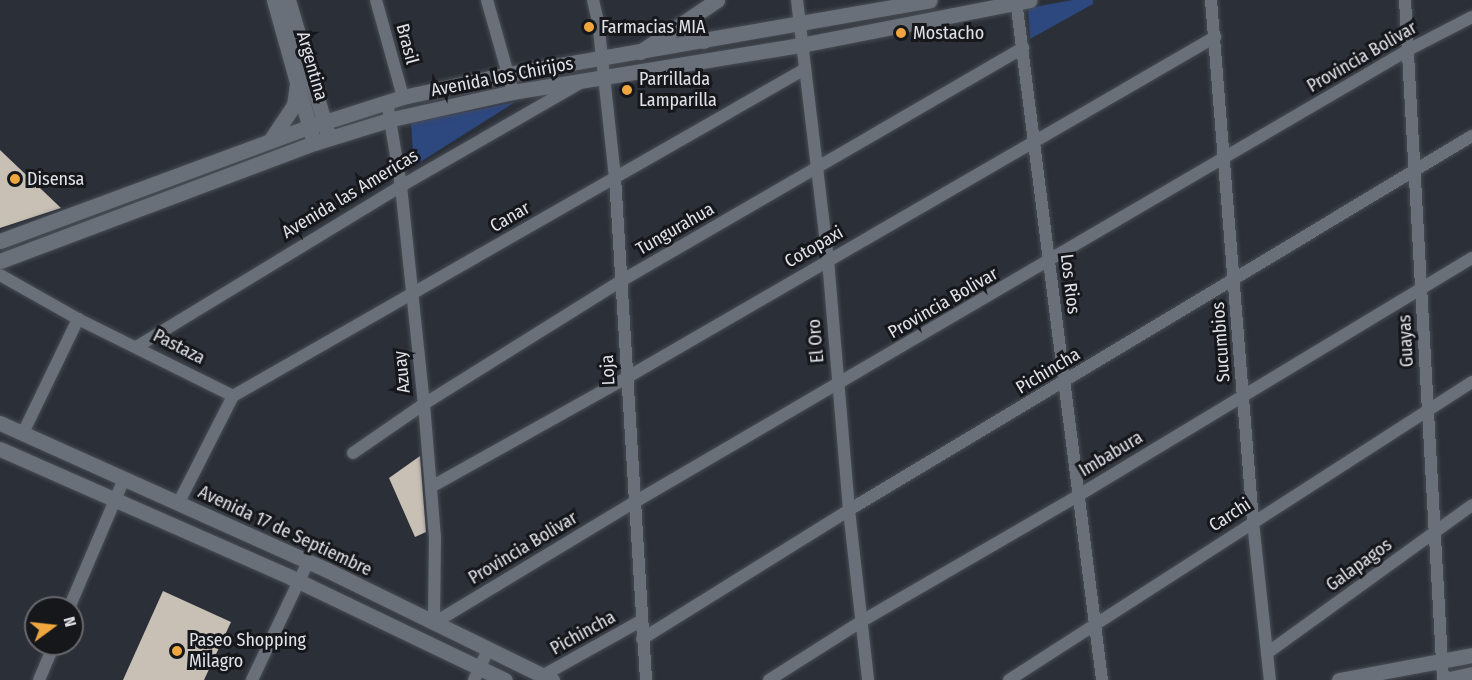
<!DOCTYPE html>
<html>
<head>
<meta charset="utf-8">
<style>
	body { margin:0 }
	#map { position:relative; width:1472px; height:680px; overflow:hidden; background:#2a2f38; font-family:"Fira Sans Condensed",sans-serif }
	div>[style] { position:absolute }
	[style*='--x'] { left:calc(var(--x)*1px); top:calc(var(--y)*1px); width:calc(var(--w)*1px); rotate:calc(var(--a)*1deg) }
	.green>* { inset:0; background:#2d477f }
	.building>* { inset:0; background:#c8bfb5 }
	.roads { filter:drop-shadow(0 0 2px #484c53) drop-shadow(0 0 2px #484c53) }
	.minor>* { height:12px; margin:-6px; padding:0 6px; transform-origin:6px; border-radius:6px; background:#6a707a }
	.tertiary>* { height:15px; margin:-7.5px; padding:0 7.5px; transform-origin:7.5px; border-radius:7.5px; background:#6a707a }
	.secondary>* { height:15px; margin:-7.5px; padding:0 7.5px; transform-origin:7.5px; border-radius:7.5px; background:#6a707a }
	.dots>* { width:16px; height:16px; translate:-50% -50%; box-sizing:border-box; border:3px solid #15171b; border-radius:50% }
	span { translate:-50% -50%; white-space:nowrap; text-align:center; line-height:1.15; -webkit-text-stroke:6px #15171b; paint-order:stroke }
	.poi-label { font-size:18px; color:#dfe2e8 }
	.left { translate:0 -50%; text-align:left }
	.street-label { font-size:18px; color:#dfe2e8 }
	.north { position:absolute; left:24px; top:596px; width:60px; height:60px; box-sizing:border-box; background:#15171b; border:2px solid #66686d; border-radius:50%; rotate:75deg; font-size:16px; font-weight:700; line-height:24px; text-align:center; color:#dfe2e8 }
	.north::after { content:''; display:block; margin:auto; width:21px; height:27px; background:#f0a63f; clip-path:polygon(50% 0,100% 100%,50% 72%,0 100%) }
</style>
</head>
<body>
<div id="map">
	<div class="green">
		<i style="clip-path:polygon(1073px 0,1093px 0,1093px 4px,1030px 39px,1028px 8px)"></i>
		<i style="clip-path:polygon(515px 102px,414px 166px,411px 123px)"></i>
	</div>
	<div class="building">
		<i style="clip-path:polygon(0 150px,61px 208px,0 228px)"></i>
		<i style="clip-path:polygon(420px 456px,426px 532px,415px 537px,389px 478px)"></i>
		<i style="clip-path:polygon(163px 591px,231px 622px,204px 680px,123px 680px)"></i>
	</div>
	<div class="roads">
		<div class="minor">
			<i style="--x:376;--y:0;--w:101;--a:74.4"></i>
			<i style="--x:487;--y:0;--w:96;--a:74.2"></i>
			<i style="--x:593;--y:0;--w:22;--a:77"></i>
			<i style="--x:598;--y:21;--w:157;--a:83.8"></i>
			<i style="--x:615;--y:177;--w:504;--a:86.47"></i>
			<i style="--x:797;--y:0;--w:262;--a:83.2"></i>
			<i style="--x:828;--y:260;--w:251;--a:85.2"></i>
			<i style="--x:849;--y:510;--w:171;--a:83.6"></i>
			<i style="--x:1016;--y:0;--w:685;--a:82.79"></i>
			<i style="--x:1211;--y:0;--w:524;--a:85.4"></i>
			<i style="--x:1253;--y:522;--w:159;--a:83.9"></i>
			<i style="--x:1405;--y:0;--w:681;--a:86.8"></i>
			<i style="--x:387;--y:102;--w:85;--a:80.5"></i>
			<i style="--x:401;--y:186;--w:219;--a:84"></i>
			<i style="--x:424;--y:404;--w:133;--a:85.3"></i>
			<i style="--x:435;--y:537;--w:86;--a:90.7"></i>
			<i style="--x:0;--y:275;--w:90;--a:29.4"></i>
			<i style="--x:78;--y:319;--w:173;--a:26.4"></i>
			<i style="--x:233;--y:396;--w:121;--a:117"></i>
			<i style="--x:138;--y:346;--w:308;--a:-31.3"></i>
			<i style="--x:401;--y:186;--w:207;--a:-29.9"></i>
			<i style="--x:233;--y:396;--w:659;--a:-29.76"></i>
			<i style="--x:23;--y:433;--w:127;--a:-64.2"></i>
			<i style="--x:353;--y:453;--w:86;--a:-34.6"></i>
			<i style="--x:424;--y:404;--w:232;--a:-32"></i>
			<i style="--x:621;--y:281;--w:465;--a:-30.1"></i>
			<i style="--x:431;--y:487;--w:223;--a:-29.2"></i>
			<i style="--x:626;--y:378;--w:681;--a:-30.07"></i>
			<i style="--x:69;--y:608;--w:140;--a:-66.9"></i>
			<i style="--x:434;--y:623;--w:232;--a:-31.1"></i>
			<i style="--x:633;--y:503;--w:900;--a:-30.3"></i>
			<i style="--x:1410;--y:49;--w:70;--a:-27.3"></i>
			<i style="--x:642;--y:639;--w:244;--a:-31.9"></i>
			<i style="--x:849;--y:510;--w:727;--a:-30.98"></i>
			<i style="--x:1267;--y:653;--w:253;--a:-35.8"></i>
			<i style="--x:542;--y:676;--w:113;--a:-29.1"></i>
			<i style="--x:39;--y:680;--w:39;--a:-67"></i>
			<i style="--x:252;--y:680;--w:131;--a:-64.6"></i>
			<i style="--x:474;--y:680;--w:33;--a:-65"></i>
			<i style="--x:769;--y:680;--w:110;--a:-32.4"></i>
			<i style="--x:862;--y:621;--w:251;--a:-30.1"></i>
			<i style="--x:1079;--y:495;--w:459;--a:-31.1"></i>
			<i style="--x:1009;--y:680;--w:551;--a:-32.77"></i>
		</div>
		<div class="tertiary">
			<i style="--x:274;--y:0;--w:148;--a:74.4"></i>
			<i style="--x:288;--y:0;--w:141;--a:73.5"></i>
			<i style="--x:640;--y:52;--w:93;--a:-34"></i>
			<i style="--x:0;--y:423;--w:356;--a:24.2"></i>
			<i style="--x:325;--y:569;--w:253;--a:26.1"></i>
			<i style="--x:0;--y:449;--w:319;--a:23.8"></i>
			<i style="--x:292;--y:578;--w:236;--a:25.6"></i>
			<i style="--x:1339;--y:680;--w:135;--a:-10.6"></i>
			<i style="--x:1444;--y:680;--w:29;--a:-12"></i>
		</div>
		<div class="secondary">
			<i style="--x:692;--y:17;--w:17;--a:80"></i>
			<i style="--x:695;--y:34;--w:11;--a:38"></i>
			<i style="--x:270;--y:141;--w:43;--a:-56.3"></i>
			<i style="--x:294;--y:105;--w:21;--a:-82"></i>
			<i style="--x:0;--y:241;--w:329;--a:-20.3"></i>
			<i style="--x:309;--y:127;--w:99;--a:-17.7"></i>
			<i style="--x:403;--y:97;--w:107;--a:-12.4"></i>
			<i style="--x:508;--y:74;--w:428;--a:-9.9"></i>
			<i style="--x:0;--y:261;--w:335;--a:-20.6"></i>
			<i style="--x:314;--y:143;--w:82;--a:-17.1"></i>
			<i style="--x:392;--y:119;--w:124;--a:-12.6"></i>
			<i style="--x:513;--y:92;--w:292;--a:-9.3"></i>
			<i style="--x:801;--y:45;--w:233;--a:-11.1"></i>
		</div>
	</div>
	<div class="dots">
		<i style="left:589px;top:27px;background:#f0a63f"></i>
		<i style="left:901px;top:33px;background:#f0a63f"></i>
		<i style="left:627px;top:90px;background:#f0a63f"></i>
		<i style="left:15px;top:179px;background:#f0a63f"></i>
		<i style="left:177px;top:651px;background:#f0a63f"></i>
	</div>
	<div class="poi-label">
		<span class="left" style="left:601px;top:27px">Farmacias MIA</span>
		<span class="left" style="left:913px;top:33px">Mostacho</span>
		<span class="left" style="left:639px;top:90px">Parrillada<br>Lamparilla</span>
		<span class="left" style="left:27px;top:179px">Disensa</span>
		<span class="left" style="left:189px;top:651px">Paseo Shopping<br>Milagro</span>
	</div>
	<div class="street-label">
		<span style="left:407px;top:44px;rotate:75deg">Brasil</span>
		<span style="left:1362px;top:57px;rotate:-30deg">Provincia Bolivar</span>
		<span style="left:312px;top:66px;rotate:74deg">Argentina</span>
		<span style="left:502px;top:77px;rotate:-11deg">Avenida los Chirijos</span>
		<span style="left:350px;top:194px;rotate:-31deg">Avenida las Americas</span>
		<span style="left:510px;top:217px;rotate:-30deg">Canar</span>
		<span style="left:675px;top:229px;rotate:-30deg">Tungurahua</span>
		<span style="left:814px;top:247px;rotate:-30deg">Cotopaxi</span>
		<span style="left:1070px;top:284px;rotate:83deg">Los Rios</span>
		<span style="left:943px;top:303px;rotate:-30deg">Provincia Bolivar</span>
		<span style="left:816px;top:341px;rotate:-95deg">El Oro</span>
		<span style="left:1406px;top:341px;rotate:-93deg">Guayas</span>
		<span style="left:1221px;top:342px;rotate:-94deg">Sucumbios</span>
		<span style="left:179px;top:347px;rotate:27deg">Pastaza</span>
		<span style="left:608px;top:370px;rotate:-93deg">Loja</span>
		<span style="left:1048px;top:371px;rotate:-31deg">Pichincha</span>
		<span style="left:402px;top:372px;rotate:-96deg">Azuay</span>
		<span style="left:1111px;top:454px;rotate:-31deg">Imbabura</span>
		<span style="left:1230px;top:515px;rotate:-33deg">Carchi</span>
		<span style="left:285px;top:531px;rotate:25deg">Avenida 17 de Septiembre</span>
		<span style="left:523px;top:548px;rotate:-31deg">Provincia Bolivar</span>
		<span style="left:1359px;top:565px;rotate:-36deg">Galapagos</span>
		<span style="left:583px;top:633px;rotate:-29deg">Pichincha</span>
	</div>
	<div class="north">N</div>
</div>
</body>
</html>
